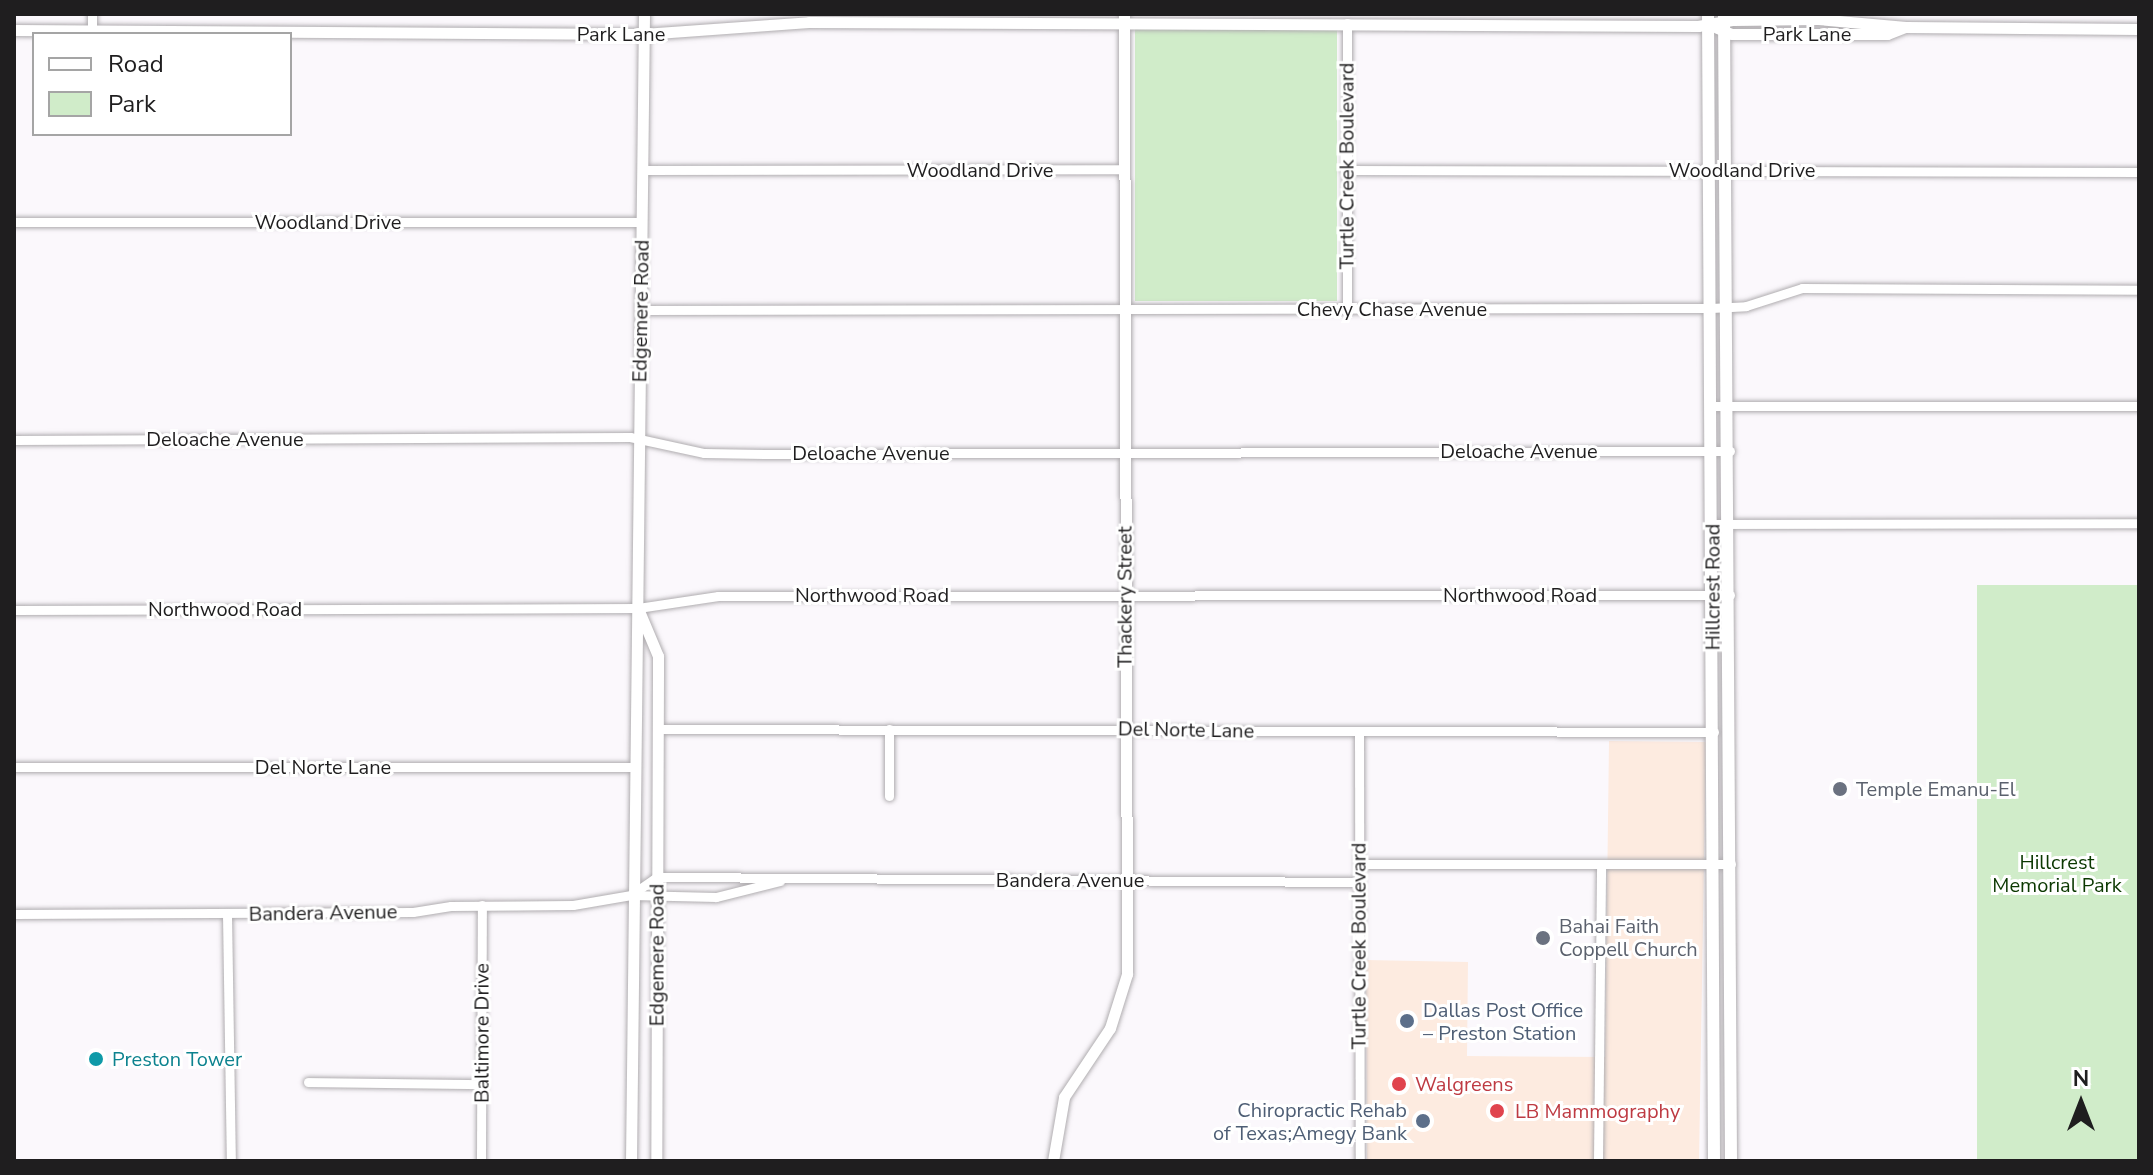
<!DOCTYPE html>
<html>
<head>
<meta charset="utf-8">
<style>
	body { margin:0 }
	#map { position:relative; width:2153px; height:1175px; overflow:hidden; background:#fbf8fc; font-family:"Nunito Sans",sans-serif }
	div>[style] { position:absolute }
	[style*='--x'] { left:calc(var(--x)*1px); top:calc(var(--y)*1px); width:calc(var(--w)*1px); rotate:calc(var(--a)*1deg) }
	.commercial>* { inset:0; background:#fdebe0 }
	.green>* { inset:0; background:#d0ecc9; transform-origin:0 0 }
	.roads { filter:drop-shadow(0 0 2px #b0adb0) drop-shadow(0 0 2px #b0adb0) }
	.minor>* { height:9px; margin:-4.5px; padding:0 4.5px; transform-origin:4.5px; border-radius:4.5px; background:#fff }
	.tertiary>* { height:11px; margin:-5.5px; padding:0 5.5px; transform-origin:5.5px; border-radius:5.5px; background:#fff }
	.secondary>* { height:12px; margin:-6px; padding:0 6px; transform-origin:6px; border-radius:6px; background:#fff }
	.dots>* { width:22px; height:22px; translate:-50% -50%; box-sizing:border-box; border:4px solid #fff; border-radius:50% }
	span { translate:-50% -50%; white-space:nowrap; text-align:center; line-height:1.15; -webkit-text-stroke:6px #fff; paint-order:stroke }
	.street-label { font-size:20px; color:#1f1e1f }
	.worship-label { font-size:20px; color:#5b616d }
	.left { translate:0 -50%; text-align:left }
	.park-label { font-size:20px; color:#0b3800 }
	.service-label { font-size:20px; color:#4e5e75 }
	.right { translate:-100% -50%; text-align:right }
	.culture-label { font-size:20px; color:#0d838f }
	.health-label { font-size:20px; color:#be3a42 }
	.frame { position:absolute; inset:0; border:16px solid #1f1e1f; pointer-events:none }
	.legend { position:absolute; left:32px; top:32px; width:260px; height:104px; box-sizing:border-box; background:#fff; border:2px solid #a5a5a5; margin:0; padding:10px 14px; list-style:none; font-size:24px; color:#1f1e1f }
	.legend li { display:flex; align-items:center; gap:16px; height:40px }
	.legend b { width:40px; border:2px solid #a5a5a5 }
	.north { position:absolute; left:2041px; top:1063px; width:80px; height:80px; -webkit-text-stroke:6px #fff; paint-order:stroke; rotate:0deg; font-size:22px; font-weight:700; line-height:32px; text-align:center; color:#1f1e1f }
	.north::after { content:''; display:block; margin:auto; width:28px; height:36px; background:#1f1e1f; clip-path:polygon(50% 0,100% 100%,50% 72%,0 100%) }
</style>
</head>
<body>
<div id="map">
	<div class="commercial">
		<i style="clip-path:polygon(1609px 741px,1706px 742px,1699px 1161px,1367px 1161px,1366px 960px,1468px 962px,1467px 1056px,1605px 1057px)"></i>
	</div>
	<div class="green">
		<i style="left:1337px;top:29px;width:272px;height:202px;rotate:90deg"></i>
		<i style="left:1977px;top:585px;width:162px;height:576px"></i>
	</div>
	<div class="roads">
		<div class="minor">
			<i style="--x:1347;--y:23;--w:287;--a:90"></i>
			<i style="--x:92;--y:30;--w:16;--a:-90"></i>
			<i style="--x:642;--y:170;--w:483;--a:-0.1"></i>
			<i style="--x:1345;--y:170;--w:794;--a:0.14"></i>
			<i style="--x:14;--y:222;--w:628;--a:0"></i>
			<i style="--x:641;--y:310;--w:1070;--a:-0.11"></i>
			<i style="--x:1711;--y:308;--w:35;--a:-3"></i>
			<i style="--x:1746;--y:306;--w:59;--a:-17.8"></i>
			<i style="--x:1802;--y:288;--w:337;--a:0.3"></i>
			<i style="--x:1713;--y:406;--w:426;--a:0"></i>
			<i style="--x:14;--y:440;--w:616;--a:-0.28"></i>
			<i style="--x:630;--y:437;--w:76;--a:12.2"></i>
			<i style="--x:704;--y:453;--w:60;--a:1"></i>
			<i style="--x:764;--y:454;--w:966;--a:-0.18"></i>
			<i style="--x:1713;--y:524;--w:426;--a:-0.1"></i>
			<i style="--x:14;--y:610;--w:624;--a:-0.18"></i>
			<i style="--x:638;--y:608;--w:81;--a:-8.5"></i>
			<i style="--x:718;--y:596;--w:1012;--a:-0.06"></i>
			<i style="--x:658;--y:729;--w:1056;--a:0.16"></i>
			<i style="--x:889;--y:729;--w:67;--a:90"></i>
			<i style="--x:1359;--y:732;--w:429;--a:89.9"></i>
			<i style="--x:14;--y:767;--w:617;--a:0"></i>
			<i style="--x:1359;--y:864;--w:372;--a:0"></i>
			<i style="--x:631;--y:895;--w:32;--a:-35"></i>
			<i style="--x:657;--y:877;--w:13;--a:0"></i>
			<i style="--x:670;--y:877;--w:689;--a:0.42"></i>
			<i style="--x:14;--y:914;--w:399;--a:-0.3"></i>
			<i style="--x:413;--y:912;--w:38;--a:-9"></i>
			<i style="--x:451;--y:906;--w:122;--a:-0.5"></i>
			<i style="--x:573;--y:905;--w:59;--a:-9.8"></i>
			<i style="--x:631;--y:895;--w:85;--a:1.3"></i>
			<i style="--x:716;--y:897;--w:66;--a:-14"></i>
			<i style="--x:227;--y:914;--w:247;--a:89.1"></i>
			<i style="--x:308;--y:1082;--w:174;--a:0.7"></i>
			<i style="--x:481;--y:1161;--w:256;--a:-89.8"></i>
			<i style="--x:1598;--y:1161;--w:296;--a:-89.4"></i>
		</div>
		<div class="tertiary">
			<i style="--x:1717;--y:28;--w:16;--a:22"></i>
			<i style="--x:1732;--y:34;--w:155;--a:0"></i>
			<i style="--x:1887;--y:34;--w:19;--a:-21"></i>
			<i style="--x:14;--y:30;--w:629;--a:0.36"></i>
			<i style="--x:643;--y:34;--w:166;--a:-4.1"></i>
			<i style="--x:809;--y:22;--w:889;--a:0.26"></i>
			<i style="--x:1698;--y:26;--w:36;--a:-10"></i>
			<i style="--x:1733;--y:20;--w:85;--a:-0.7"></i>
			<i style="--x:1818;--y:19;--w:88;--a:5.2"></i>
			<i style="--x:1906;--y:27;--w:233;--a:0.5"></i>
			<i style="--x:640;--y:613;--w:47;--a:67.3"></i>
			<i style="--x:658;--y:656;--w:19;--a:90"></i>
			<i style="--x:658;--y:675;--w:486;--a:90.2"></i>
			<i style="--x:631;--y:1161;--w:1147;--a:-89.35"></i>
			<i style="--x:1053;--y:1161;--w:65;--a:-80.2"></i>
			<i style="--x:1064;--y:1097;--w:83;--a:-56.3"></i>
			<i style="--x:1110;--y:1028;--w:57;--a:-72.5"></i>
			<i style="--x:1127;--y:974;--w:959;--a:-90.18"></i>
		</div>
		<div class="secondary">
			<i style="--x:1708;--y:14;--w:1147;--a:89.7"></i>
			<i style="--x:1724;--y:14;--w:1147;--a:89.65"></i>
		</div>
	</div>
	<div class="dots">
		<i style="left:1840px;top:789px;background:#6b7280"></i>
		<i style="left:1543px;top:938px;background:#6b7280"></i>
		<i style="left:1407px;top:1021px;background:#5c6f8a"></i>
		<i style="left:96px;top:1059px;background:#0f9aa8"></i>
		<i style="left:1399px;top:1084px;background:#e0444e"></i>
		<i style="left:1497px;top:1111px;background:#e0444e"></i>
		<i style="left:1423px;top:1121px;background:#5c6f8a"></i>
	</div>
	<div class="street-label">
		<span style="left:621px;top:34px">Park Lane</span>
		<span style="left:1807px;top:34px">Park Lane</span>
		<span style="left:1347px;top:166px;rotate:-90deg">Turtle Creek Boulevard</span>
		<span style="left:980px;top:170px">Woodland Drive</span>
		<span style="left:1742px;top:170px">Woodland Drive</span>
		<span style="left:328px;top:222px">Woodland Drive</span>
		<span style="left:1392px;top:309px">Chevy Chase Avenue</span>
		<span style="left:641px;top:311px;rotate:-89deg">Edgemere Road</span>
		<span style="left:225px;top:439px">Deloache Avenue</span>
		<span style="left:1519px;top:451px">Deloache Avenue</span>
		<span style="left:871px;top:453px">Deloache Avenue</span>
		<span style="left:1713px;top:587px;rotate:-90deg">Hillcrest Road</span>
		<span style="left:872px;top:595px">Northwood Road</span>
		<span style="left:1520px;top:595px">Northwood Road</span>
		<span style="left:1125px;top:597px;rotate:-90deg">Thackery Street</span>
		<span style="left:225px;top:609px">Northwood Road</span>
		<span style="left:1186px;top:730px;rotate:1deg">Del Norte Lane</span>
		<span style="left:323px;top:767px">Del Norte Lane</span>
		<span style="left:1070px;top:880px">Bandera Avenue</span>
		<span style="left:323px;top:913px;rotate:-1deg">Bandera Avenue</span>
		<span style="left:1359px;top:946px;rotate:-90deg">Turtle Creek Boulevard</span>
		<span style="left:657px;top:955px;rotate:-90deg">Edgemere Road</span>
		<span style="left:482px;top:1033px;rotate:-90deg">Baltimore Drive</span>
	</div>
	<div class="worship-label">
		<span class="left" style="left:1856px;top:789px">Temple Emanu-El</span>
		<span class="left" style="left:1559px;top:938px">Bahai Faith<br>Coppell Church</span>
	</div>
	<div class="park-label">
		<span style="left:2057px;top:874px">Hillcrest<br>Memorial Park</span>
	</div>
	<div class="service-label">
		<span class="left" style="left:1423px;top:1022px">Dallas Post Office<br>– Preston Station</span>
		<span class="right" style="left:1407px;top:1122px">Chiropractic Rehab<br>of Texas;Amegy Bank</span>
	</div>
	<div class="culture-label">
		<span class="left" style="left:112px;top:1059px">Preston Tower</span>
	</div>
	<div class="health-label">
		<span class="left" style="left:1415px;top:1084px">Walgreens</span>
		<span class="left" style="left:1515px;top:1111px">LB Mammography</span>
	</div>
	<div class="frame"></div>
	<ul class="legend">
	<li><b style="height:10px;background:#fff"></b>Road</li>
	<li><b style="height:22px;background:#d0ecc9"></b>Park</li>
	</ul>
	<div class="north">N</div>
</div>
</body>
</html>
